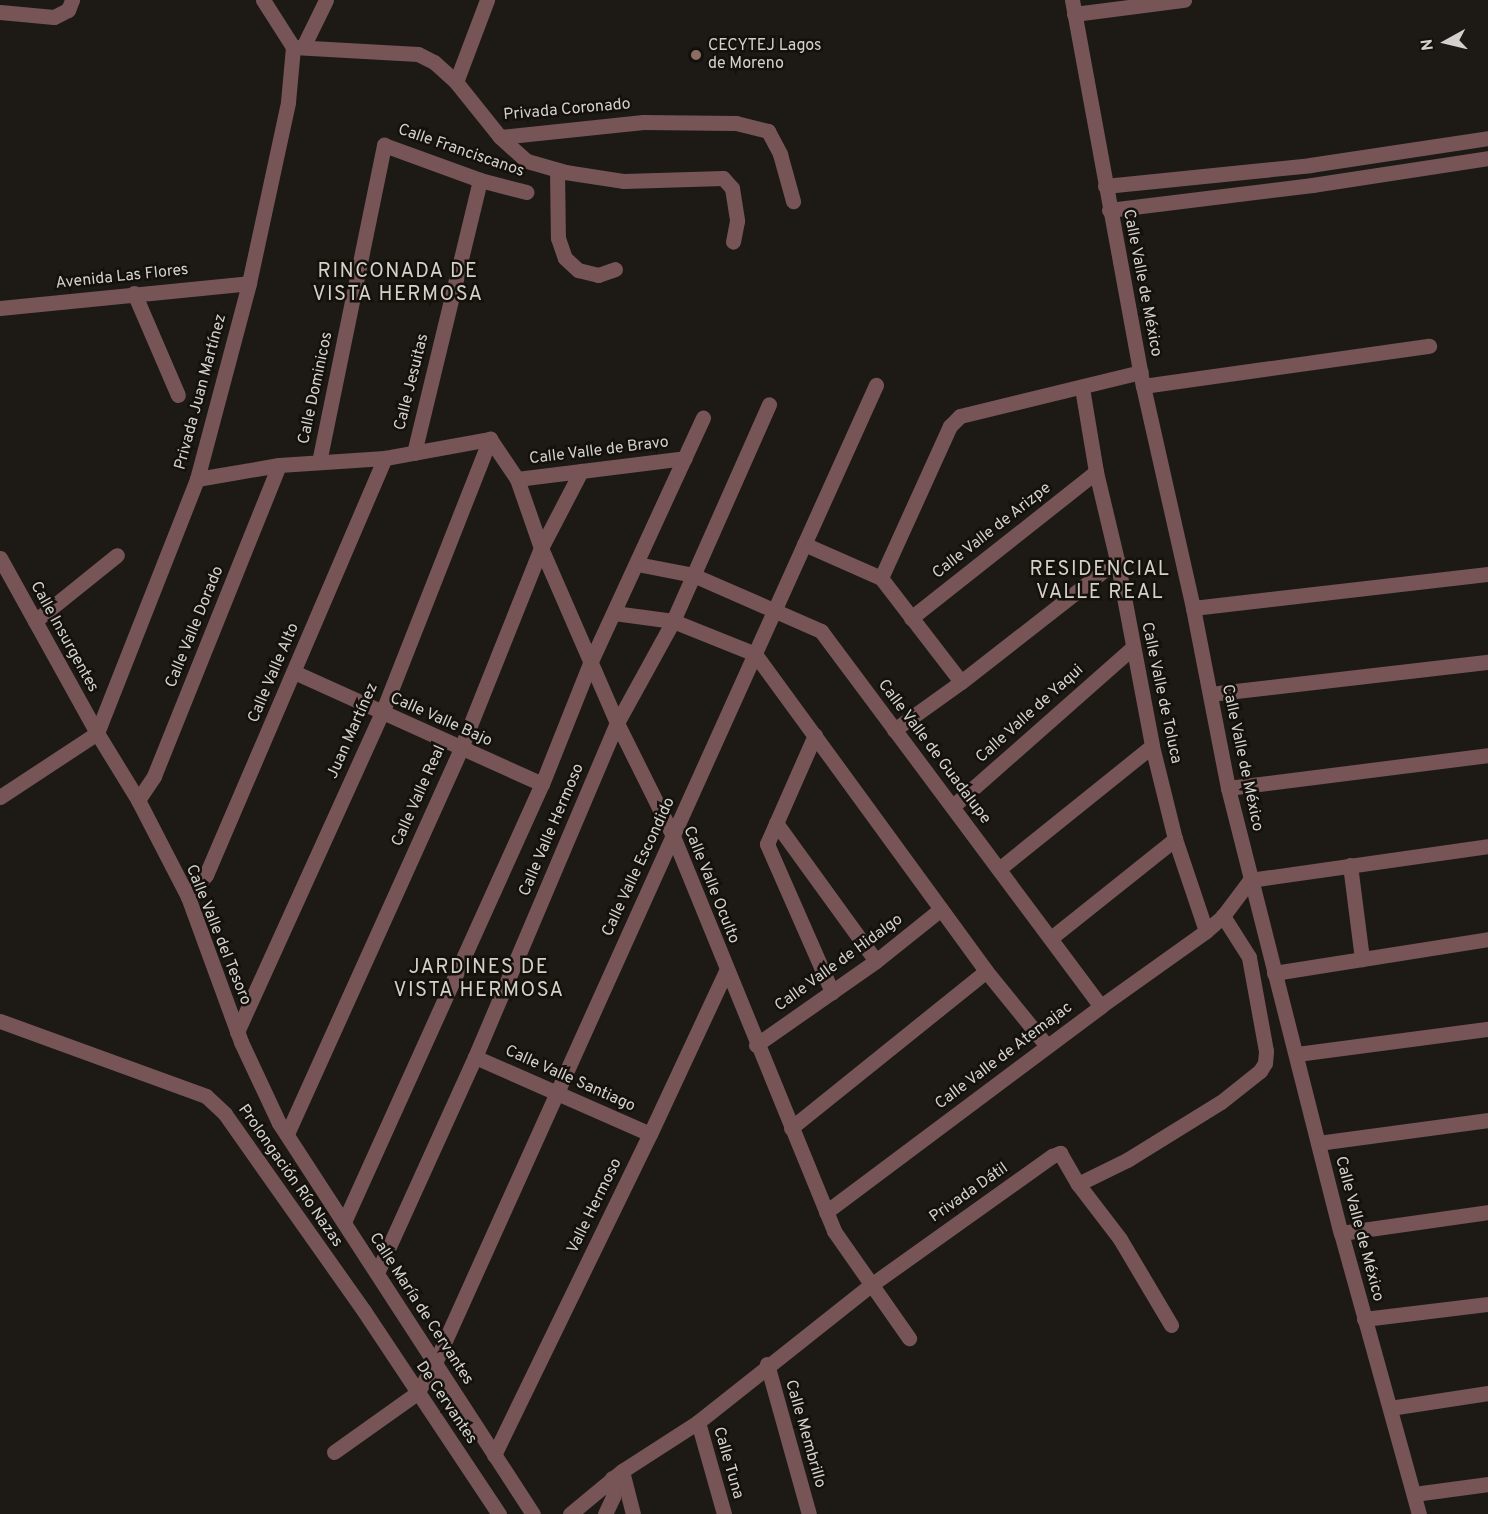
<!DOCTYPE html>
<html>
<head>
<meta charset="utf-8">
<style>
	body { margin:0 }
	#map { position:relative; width:1488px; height:1514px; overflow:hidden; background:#1d1a15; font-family:Overpass,sans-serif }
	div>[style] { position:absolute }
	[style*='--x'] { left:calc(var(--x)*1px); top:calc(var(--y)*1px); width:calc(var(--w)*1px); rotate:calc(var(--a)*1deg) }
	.minor>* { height:15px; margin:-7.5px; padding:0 7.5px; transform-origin:7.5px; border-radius:7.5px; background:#775557 }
	.dots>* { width:16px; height:16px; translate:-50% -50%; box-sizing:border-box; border:3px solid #14110c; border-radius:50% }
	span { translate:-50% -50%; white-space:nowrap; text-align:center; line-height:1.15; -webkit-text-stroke:5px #14110c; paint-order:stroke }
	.poi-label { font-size:16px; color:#d3d1ce }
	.left { translate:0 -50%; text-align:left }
	.street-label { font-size:16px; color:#d3d1ce }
	.quarter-label { font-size:20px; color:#d5d1c9; letter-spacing:1.5px }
	.north { position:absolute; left:1416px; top:12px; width:60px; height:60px; -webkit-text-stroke:4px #14110c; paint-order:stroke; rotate:262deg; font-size:16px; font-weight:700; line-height:24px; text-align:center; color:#d3d1ce }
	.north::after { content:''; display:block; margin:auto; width:21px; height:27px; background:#d3d1ce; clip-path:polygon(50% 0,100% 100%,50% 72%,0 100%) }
</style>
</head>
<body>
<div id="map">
	<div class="minor">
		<i style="--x:263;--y:0;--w:56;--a:57.4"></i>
		<i style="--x:1072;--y:0;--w:392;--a:79.6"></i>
		<i style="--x:1143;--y:386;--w:228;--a:77.3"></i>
		<i style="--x:1193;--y:608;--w:183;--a:79"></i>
		<i style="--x:1228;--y:788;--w:459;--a:75.8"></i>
		<i style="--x:1341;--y:1233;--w:292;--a:74.5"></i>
		<i style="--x:0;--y:12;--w:54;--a:5.3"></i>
		<i style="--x:54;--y:17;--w:16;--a:-27"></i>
		<i style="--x:68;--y:10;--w:11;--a:-68"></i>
		<i style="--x:1074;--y:14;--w:111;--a:-7.3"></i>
		<i style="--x:293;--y:47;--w:125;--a:3.2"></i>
		<i style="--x:418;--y:54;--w:18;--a:27"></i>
		<i style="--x:434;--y:62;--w:30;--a:42"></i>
		<i style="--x:456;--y:82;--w:70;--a:51.3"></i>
		<i style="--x:500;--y:137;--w:144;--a:-6"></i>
		<i style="--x:643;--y:122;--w:93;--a:0.6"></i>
		<i style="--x:736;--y:123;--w:33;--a:14"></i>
		<i style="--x:768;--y:131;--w:26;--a:62"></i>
		<i style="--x:780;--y:154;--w:49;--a:74.5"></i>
		<i style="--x:303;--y:47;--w:52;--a:-63.9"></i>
		<i style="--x:456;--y:82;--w:88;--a:-69.3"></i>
		<i style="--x:500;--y:137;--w:36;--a:42"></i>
		<i style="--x:527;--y:161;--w:40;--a:16"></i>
		<i style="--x:565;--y:172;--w:60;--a:8.7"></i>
		<i style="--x:624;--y:181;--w:99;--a:-1.7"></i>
		<i style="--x:723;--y:178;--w:13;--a:48"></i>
		<i style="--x:732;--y:188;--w:33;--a:81"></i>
		<i style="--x:737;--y:221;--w:21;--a:101"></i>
		<i style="--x:557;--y:170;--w:68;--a:89.2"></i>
		<i style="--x:558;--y:238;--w:21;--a:71"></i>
		<i style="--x:565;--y:258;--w:18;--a:43"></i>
		<i style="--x:578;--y:270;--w:21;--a:14"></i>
		<i style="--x:598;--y:275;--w:18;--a:-19"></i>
		<i style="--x:1105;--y:186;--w:206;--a:-5.8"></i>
		<i style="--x:1310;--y:165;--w:180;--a:-8.6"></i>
		<i style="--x:1109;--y:210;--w:205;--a:-7"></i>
		<i style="--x:1312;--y:185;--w:178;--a:-8.7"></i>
		<i style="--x:134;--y:293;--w:111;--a:66.7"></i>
		<i style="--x:0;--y:308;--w:250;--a:-5.7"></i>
		<i style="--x:1143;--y:386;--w:289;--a:-8"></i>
		<i style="--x:1082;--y:388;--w:85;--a:80.5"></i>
		<i style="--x:1096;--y:472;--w:90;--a:76.6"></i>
		<i style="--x:1117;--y:560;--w:189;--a:79.3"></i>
		<i style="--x:1152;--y:746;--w:96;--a:76.1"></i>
		<i style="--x:1175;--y:839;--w:97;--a:71.4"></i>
		<i style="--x:490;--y:439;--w:48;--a:56"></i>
		<i style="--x:517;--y:479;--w:73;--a:70.8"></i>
		<i style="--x:541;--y:548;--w:191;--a:66.5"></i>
		<i style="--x:617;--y:723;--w:126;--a:63.6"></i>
		<i style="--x:673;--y:836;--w:427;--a:67.8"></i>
		<i style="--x:834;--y:1231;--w:131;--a:55"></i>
		<i style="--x:414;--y:453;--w:281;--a:-76.4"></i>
		<i style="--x:319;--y:462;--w:324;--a:-78.4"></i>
		<i style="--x:384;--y:145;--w:102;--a:20"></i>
		<i style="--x:480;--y:180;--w:48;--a:14.6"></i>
		<i style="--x:197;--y:479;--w:83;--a:-9.7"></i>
		<i style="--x:279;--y:465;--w:106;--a:-3.8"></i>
		<i style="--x:385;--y:458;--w:107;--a:-10.3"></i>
		<i style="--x:517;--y:479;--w:169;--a:-7.1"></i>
		<i style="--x:804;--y:544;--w:84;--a:23.8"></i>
		<i style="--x:881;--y:578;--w:131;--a:52.4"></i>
		<i style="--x:0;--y:558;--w:200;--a:61"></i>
		<i style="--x:97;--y:733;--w:79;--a:58.5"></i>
		<i style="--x:138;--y:800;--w:109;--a:62.7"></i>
		<i style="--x:188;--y:897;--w:154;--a:69.9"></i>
		<i style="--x:241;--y:1042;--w:89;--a:64.9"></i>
		<i style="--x:279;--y:1123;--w:466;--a:57"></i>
		<i style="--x:637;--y:564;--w:57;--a:11.1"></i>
		<i style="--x:693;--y:575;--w:140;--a:23.6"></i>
		<i style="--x:821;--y:631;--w:468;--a:53.3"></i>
		<i style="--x:881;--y:578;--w:167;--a:-65.6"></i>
		<i style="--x:950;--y:426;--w:14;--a:-45"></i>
		<i style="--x:960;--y:416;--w:186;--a:-13.7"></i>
		<i style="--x:1193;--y:608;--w:297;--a:-6.6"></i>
		<i style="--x:614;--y:613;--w:60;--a:7.7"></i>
		<i style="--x:673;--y:621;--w:88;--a:21.9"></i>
		<i style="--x:755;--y:654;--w:392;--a:53.9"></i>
		<i style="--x:986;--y:971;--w:97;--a:50.9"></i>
		<i style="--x:911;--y:618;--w:236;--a:-38.3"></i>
		<i style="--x:35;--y:621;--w:105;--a:-38.8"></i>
		<i style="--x:294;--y:672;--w:272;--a:24.3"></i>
		<i style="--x:1210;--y:694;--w:280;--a:-6.6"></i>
		<i style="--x:894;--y:730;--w:82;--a:-35.6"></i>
		<i style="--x:961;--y:682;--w:198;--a:-38"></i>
		<i style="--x:97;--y:733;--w:273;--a:-68.5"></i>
		<i style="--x:197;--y:479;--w:203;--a:-75.1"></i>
		<i style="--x:249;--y:283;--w:185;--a:-77.8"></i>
		<i style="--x:288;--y:102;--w:55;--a:-84.8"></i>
		<i style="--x:815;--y:735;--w:119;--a:113.8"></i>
		<i style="--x:767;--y:844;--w:162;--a:66.3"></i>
		<i style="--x:1228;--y:788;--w:262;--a:-7.2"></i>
		<i style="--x:0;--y:797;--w:116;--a:-33.4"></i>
		<i style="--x:138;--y:800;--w:29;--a:-56"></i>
		<i style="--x:154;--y:776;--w:335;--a:-68.1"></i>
		<i style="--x:953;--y:806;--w:239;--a:-41.4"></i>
		<i style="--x:776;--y:823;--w:170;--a:54.1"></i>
		<i style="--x:1350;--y:865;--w:95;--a:82.7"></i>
		<i style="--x:999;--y:869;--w:196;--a:-38.8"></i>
		<i style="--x:188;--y:897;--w:28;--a:-51"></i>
		<i style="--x:206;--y:875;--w:454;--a:-66.8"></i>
		<i style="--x:1051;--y:938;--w:159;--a:-38.6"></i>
		<i style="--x:1274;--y:973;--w:217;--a:-9"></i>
		<i style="--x:0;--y:1021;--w:219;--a:20"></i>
		<i style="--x:206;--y:1096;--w:26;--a:43"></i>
		<i style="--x:225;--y:1114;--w:241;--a:54.8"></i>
		<i style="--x:364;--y:1311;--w:244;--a:56.4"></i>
		<i style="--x:237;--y:1032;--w:350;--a:-65.6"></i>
		<i style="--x:382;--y:713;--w:295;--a:-68.5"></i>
		<i style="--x:756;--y:1045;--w:146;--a:-35"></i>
		<i style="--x:876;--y:961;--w:83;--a:-38.7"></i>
		<i style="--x:1297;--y:1054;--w:193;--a:-7.5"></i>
		<i style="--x:475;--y:1057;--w:191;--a:23.7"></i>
		<i style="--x:791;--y:1128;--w:250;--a:-38.8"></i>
		<i style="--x:287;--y:1134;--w:423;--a:-65.7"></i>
		<i style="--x:461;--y:748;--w:215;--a:-68.2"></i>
		<i style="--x:541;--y:548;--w:87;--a:-62.5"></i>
		<i style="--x:1318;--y:1143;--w:172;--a:-7.7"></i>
		<i style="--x:1078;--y:1184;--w:69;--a:52.6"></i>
		<i style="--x:1120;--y:1239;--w:100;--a:59.3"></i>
		<i style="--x:826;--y:1212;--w:344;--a:-36.8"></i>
		<i style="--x:1101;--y:1006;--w:129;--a:-35.5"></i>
		<i style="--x:1206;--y:931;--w:23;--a:-41"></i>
		<i style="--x:1223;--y:916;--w:45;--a:-53.1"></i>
		<i style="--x:1250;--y:880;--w:240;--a:-8.1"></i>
		<i style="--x:344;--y:1222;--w:481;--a:-65.7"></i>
		<i style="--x:542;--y:784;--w:132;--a:-68.3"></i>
		<i style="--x:591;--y:661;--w:268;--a:-65.3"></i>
		<i style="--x:1341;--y:1233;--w:148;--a:-8.1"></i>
		<i style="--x:377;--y:1273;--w:237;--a:-65.6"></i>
		<i style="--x:475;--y:1057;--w:363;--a:-67"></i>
		<i style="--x:617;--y:723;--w:116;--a:-61.2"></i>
		<i style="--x:673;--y:621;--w:237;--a:-66.1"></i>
		<i style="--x:1364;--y:1319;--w:125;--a:-6.9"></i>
		<i style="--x:767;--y:1364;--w:156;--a:74.4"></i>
		<i style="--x:1390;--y:1408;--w:99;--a:-8.7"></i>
		<i style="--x:698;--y:1422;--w:96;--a:74.2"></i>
		<i style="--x:334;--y:1452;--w:102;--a:-35.4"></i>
		<i style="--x:417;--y:1393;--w:35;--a:-59"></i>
		<i style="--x:435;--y:1363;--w:1073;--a:-65.73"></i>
		<i style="--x:494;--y:1455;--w:357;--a:-64.1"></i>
		<i style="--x:650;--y:1134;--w:180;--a:-65"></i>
		<i style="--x:622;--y:1471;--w:44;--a:75.7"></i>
		<i style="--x:1414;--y:1494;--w:75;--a:-7.7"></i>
		<i style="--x:570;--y:1514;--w:67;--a:-39.6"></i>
		<i style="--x:622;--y:1471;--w:90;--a:-32.8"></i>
		<i style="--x:698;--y:1422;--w:221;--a:-38.4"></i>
		<i style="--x:871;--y:1285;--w:222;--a:-35.5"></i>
		<i style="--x:1052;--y:1156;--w:9;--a:-21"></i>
		<i style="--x:1060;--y:1153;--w:36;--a:60"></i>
		<i style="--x:1078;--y:1184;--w:55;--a:-26.1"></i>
		<i style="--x:1127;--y:1160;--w:110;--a:-31.7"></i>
		<i style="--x:1221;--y:1102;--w:50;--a:-38.5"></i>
		<i style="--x:1260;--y:1071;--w:9;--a:-58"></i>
		<i style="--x:1265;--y:1063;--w:12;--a:-85"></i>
		<i style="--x:1266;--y:1051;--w:96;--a:-100.3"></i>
		<i style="--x:1249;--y:957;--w:49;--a:-122.4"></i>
		<i style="--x:605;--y:1514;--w:19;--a:-65"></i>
		<i style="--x:613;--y:1497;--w:19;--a:-93"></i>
	</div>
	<div class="dots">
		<i style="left:696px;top:55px;background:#8d6e63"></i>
	</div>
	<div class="poi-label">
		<span class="left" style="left:708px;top:55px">CECYTEJ Lagos<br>de Moreno</span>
	</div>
	<div class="street-label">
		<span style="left:567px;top:110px;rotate:-5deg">Privada Coronado</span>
		<span style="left:461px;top:151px;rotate:19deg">Calle Franciscanos</span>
		<span style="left:122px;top:277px;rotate:-6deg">Avenida Las Flores</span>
		<span style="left:1142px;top:283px;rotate:79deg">Calle Valle de México</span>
		<span style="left:412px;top:382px;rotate:-76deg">Calle Jesuitas</span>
		<span style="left:316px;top:388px;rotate:-78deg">Calle Dominicos</span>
		<span style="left:201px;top:392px;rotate:-75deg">Privada Juan Martínez</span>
		<span style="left:599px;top:451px;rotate:-7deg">Calle Valle de Bravo</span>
		<span style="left:992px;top:531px;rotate:-38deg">Calle Valle de Arizpe</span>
		<span style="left:195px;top:627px;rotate:-68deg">Calle Valle Dorado</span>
		<span style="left:64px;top:637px;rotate:61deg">Calle Insurgentes</span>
		<span style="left:274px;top:673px;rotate:-67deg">Calle Valle Alto</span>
		<span style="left:1161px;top:693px;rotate:78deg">Calle Valle de Toluca</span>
		<span style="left:1030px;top:714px;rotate:-42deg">Calle Valle de Yaqui</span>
		<span style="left:441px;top:720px;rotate:24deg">Calle Valle Bajo</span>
		<span style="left:353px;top:731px;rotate:-66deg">Juan Martínez</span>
		<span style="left:934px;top:752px;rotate:53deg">Calle Valle de Guadalupe</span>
		<span style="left:1242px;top:758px;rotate:78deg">Calle Valle de México</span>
		<span style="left:419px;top:796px;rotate:-66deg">Calle Valle Real</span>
		<span style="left:552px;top:830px;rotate:-67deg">Calle Valle Hermoso</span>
		<span style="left:639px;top:867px;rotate:-65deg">Calle Valle Escondido</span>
		<span style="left:711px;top:885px;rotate:68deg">Calle Valle Oculto</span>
		<span style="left:218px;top:935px;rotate:68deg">Calle Valle del Tesoro</span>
		<span style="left:839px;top:963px;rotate:-36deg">Calle Valle de Hidalgo</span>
		<span style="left:1004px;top:1056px;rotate:-37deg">Calle Valle de Atemajac</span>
		<span style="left:570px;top:1079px;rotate:24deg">Calle Valle Santiago</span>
		<span style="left:290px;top:1176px;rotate:55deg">Prolongación Río Nazas</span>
		<span style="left:969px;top:1193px;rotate:-35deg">Privada Dátil</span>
		<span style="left:595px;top:1206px;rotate:-64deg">Valle Hermoso</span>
		<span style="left:1359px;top:1229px;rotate:75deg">Calle Valle de México</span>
		<span style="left:421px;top:1309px;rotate:57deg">Calle María de Cervantes</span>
		<span style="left:446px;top:1403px;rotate:56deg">De Cervantes</span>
		<span style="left:805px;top:1434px;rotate:74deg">Calle Membrillo</span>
		<span style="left:728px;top:1463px;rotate:74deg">Calle Tuna</span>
	</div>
	<div class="quarter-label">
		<span style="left:398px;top:284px">RINCONADA DE<br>VISTA HERMOSA</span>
		<span style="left:1100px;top:582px">RESIDENCIAL<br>VALLE REAL</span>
		<span style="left:479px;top:980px">JARDINES DE<br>VISTA HERMOSA</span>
	</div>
	<div class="north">N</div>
</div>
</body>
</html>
